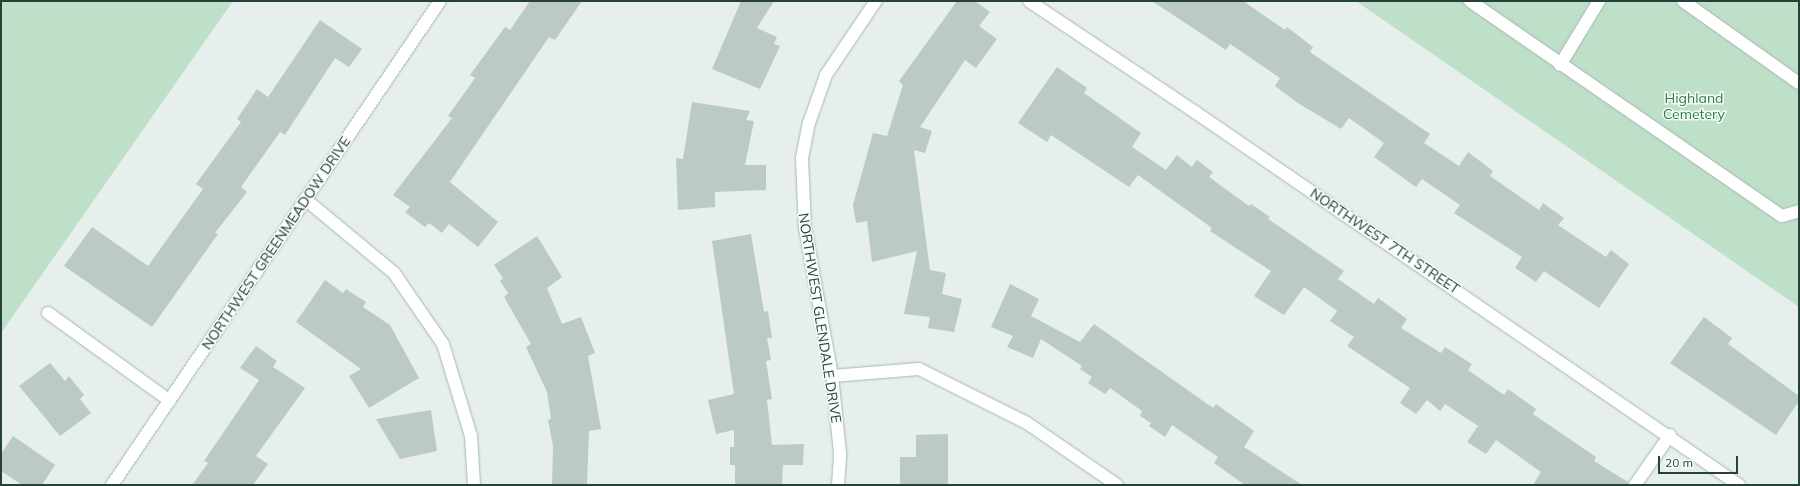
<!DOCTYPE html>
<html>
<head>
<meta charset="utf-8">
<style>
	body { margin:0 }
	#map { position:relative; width:1800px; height:486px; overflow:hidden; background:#e6efeb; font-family:Mulish,sans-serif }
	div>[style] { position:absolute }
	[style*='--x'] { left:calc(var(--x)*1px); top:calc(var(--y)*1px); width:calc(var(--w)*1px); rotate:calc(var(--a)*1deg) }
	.green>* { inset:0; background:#bfe0c8 }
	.building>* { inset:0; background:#bbcac4 }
	.roads { filter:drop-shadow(0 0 1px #a8b8b2) drop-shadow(0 0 1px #a8b8b2) }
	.service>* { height:12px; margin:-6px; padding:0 6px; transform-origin:6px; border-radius:6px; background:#fff }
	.minor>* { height:12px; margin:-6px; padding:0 6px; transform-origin:6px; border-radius:6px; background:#fff }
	span { translate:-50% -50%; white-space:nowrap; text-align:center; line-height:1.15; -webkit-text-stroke:3px #f7fbf9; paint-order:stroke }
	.park-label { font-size:14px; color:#2d7a4b }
	.street-label { font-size:14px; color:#24423a }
	.frame { position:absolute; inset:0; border:2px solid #24423a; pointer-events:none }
	.scale { position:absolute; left:1658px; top:456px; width:80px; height:18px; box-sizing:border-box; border:2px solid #24423a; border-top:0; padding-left:5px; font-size:12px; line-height:14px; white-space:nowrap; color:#24423a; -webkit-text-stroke:3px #f7fbf9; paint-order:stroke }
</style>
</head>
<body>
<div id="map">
	<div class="green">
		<i style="clip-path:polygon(1px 1px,233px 1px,1px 333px)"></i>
		<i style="clip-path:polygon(1356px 1px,1799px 1px,1799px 307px)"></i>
	</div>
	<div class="building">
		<i style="clip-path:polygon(530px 1px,582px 1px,555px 40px,549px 37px,450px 182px,498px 222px,478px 247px,449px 224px,442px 233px,429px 223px,425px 227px,405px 212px,410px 207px,393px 195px,452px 118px,448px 116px,475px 78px,470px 75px,505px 27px,510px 30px)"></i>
		<i style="clip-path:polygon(741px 1px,774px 1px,757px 28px,777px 37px,774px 44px,780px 46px,760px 89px,712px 69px)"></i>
		<i style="clip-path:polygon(957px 1px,975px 1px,990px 12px,979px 26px,997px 39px,976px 68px,965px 60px,920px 127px,932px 131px,925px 153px,914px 150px,930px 270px,946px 273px,942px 294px,962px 299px,954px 332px,928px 328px,930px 317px,904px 314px,917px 251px,872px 262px,867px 221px,856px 223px,853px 205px,873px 133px,887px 136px,903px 85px,899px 81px)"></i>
		<i style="clip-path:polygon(1152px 1px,1243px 1px,1285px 30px,1287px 27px,1313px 47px,1310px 52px,1430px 134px,1424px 143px,1459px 166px,1468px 152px,1493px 171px,1490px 176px,1539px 210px,1543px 203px,1564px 218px,1558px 225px,1606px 257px,1611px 250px,1629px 264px,1599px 308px,1544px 271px,1536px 282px,1515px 268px,1522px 257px,1454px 213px,1460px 205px,1422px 179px,1416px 187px,1374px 157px,1384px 143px,1349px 118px,1341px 129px,1298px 103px,1275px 86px,1280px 78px,1242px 52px,1230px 44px,1226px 50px)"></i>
		<i style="clip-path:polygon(320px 20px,362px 49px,349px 67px,335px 58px,285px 135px,280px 132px,241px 187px,247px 192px,215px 233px,218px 234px,152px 327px,64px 266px,92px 227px,148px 266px,203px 189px,196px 184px,241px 122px,237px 119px,257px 89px,268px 97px)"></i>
		<i style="clip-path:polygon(1057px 67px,1087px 88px,1084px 93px,1141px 133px,1132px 147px,1166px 170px,1177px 155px,1192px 167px,1197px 160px,1213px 172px,1209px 177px,1249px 206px,1251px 204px,1270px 217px,1268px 219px,1344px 271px,1338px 279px,1374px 304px,1378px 298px,1407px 319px,1401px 328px,1441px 353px,1445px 347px,1472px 364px,1468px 370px,1504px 395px,1508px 389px,1536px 409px,1533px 414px,1596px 457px,1594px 461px,1628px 482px,1628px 485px,1533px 485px,1541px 472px,1496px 440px,1486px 454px,1467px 442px,1478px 426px,1445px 404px,1440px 411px,1427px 400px,1416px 414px,1400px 403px,1410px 388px,1347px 346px,1354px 337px,1330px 321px,1337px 311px,1304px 287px,1284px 315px,1254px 296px,1271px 271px,1210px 231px,1212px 228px,1138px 175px,1129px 187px,1051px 135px,1047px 142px,1018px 123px)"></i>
		<i style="clip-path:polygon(692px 102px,750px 111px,746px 120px,754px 121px,745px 165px,766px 165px,766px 190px,715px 192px,715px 207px,678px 210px,676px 158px,683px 159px)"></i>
		<i style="clip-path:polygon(751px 234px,764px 312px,768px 311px,772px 338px,767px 338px,771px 360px,766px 361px,772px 399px,767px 400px,772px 445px,804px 444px,803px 465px,783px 465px,782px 485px,735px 485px,735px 465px,730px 465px,730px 447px,734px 447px,734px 430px,716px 434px,708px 400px,734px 394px,712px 241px)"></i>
		<i style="clip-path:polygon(537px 236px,562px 277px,547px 288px,562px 324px,581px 317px,595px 353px,588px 356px,601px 429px,589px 431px,587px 485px,552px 485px,553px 446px,548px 420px,551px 419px,547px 392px,526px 347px,531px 344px,504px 297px,508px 293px,500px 281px,503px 278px,494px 265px)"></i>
		<i style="clip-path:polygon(325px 280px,343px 293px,346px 289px,366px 302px,363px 307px,390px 325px,419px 378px,369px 408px,349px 376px,361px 369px,296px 322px)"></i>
		<i style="clip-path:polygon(1010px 284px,1039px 299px,1031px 316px,1080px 342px,1094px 324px,1213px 408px,1216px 404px,1254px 431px,1244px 447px,1302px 485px,1245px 485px,1214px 463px,1218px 457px,1172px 425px,1165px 437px,1149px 426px,1151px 423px,1140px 416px,1142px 411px,1110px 388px,1105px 394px,1088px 383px,1092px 377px,1080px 369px,1082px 366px,1041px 339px,1033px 358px,1007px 347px,1013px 336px,991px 327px)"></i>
		<i style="clip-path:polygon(1704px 317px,1732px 338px,1728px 344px,1799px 396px,1799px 401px,1776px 435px,1670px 363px)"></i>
		<i style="clip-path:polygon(256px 346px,277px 361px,273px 367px,305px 388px,256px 456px,268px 464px,253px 485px,192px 485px,208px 463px,204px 461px,259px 380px,240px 368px)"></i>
		<i style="clip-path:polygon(50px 363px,65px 381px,69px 376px,84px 395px,80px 399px,91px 413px,60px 436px,19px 386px)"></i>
		<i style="clip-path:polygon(431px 410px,437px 451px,400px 459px,376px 419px)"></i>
		<i style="clip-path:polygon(948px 434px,948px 485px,900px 485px,900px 457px,916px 457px,916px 435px)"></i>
		<i style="clip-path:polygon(13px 436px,55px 465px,42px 485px,22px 485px,1px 471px,1px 454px)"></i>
	</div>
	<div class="roads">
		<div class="service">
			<i style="--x:1470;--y:1;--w:379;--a:34.6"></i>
			<i style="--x:1782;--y:216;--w:18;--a:-16"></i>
			<i style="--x:1683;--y:1;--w:142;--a:35.3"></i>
			<i style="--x:1560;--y:65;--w:75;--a:-58.6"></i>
		</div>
		<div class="minor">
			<i style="--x:1029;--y:1;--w:200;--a:33.8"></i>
			<i style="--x:1195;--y:112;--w:660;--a:34.44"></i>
			<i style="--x:305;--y:199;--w:116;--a:39.7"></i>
			<i style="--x:394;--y:273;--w:86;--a:55.4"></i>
			<i style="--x:443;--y:344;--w:96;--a:73.1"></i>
			<i style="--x:471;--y:436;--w:49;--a:86.5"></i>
			<i style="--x:48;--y:313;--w:150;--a:35.8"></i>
			<i style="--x:832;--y:376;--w:87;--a:-4.6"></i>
			<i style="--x:919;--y:369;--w:121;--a:26.6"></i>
			<i style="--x:1027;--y:423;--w:109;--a:34.6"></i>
			<i style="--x:112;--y:485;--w:585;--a:-55.88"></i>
			<i style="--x:838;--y:485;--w:32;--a:-86"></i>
			<i style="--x:840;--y:453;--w:77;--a:-95.9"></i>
			<i style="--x:832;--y:376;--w:150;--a:-100.3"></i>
			<i style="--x:805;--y:228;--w:70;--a:-92.5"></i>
			<i style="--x:802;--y:158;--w:36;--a:-79"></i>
			<i style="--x:809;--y:123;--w:51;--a:-70.5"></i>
			<i style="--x:826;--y:75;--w:89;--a:-56"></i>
			<i style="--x:1635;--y:485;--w:61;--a:-55"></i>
		</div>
	</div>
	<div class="park-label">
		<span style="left:1694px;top:106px">Highland<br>Cemetery</span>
	</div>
	<div class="street-label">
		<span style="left:1385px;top:241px;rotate:34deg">NORTHWEST 7TH STREET</span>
		<span style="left:276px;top:243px;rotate:-56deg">NORTHWEST GREENMEADOW DRIVE</span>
		<span style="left:820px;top:318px;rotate:81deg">NORTHWEST GLENDALE DRIVE</span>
	</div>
	<div class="frame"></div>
	<div class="scale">20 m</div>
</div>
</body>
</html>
